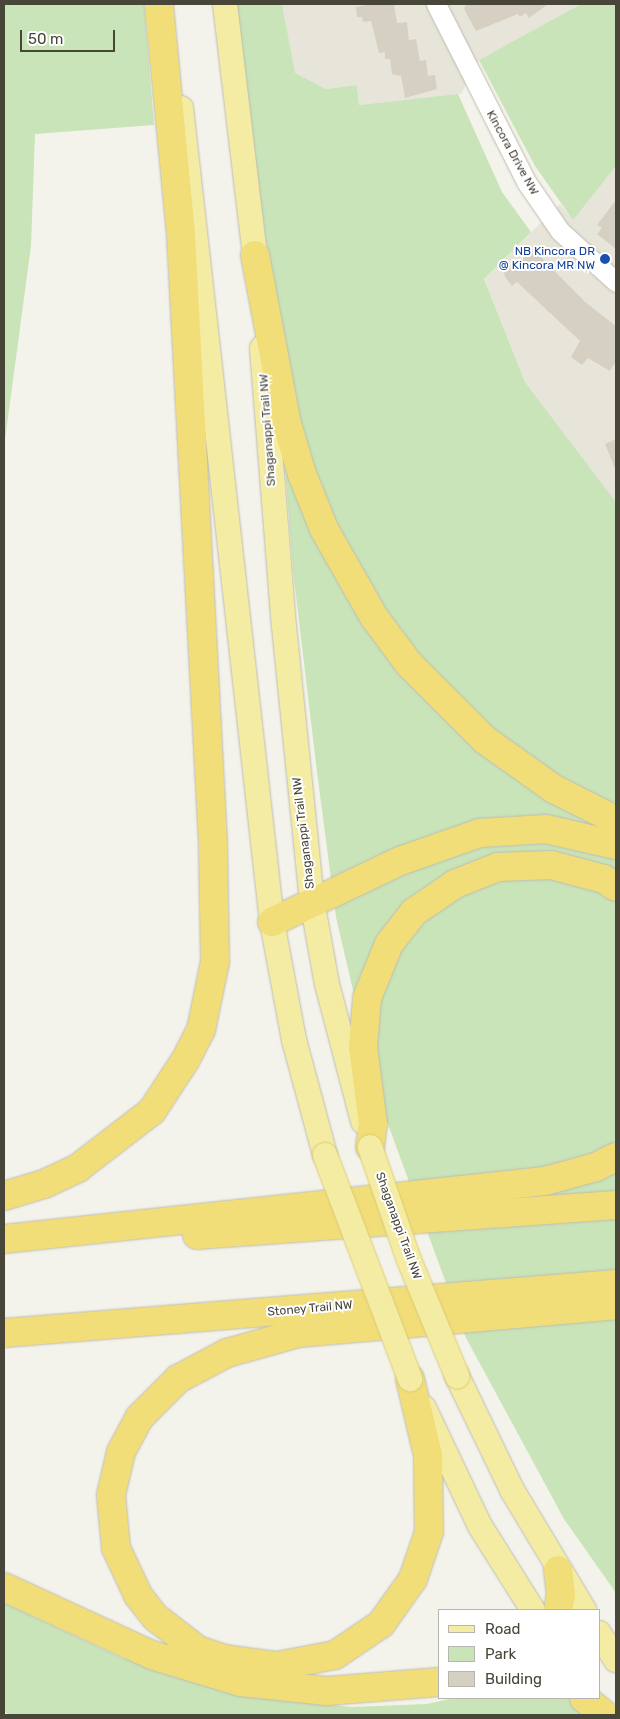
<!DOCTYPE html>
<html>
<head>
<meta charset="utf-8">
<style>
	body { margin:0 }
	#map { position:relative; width:620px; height:1719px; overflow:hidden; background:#f4f3eb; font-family:Rubik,sans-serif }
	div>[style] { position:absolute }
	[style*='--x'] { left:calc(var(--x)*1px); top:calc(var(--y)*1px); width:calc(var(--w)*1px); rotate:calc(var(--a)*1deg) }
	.residential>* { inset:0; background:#e7e5da }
	.green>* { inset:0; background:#c9e4b8 }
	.building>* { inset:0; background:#d5d0c1 }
	.roads { filter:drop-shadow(0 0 1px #bfbcae) drop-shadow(0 0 1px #bfbcae) }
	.minor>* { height:19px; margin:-9.5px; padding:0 9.5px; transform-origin:9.5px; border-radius:9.5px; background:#fff }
	.major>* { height:24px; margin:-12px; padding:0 12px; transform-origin:12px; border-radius:12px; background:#f5eca3 }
	.highway>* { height:28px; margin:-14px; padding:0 14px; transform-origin:14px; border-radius:14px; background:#f1de79 }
	.bridges { filter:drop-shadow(0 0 1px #dacc73) drop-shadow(0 0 1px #dacc73) }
	.major-bridge>* { height:24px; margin:-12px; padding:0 12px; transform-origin:12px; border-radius:12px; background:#f5eca3 }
	.dots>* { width:14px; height:14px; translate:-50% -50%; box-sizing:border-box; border:2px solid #fff; border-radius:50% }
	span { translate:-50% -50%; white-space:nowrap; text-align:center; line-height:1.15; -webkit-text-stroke:4px #fff; paint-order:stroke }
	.street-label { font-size:12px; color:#484539 }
	.transit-label { font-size:12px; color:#164399 }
	.right { translate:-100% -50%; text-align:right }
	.frame { position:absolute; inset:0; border:5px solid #484539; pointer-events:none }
	.legend { position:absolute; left:438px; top:1609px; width:162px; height:90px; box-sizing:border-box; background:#fff; border:1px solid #b6b5b0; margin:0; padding:6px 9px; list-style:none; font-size:15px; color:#484539 }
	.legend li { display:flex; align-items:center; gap:10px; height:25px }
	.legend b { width:25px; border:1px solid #b6b5b0 }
	.scale { position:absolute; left:20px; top:30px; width:95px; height:22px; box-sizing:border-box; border:2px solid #484539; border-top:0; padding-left:6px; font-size:15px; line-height:18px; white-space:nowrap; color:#484539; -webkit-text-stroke:4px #fff; paint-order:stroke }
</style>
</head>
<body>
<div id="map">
	<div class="residential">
		<i style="clip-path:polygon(282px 4px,581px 4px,479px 60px,461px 94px,359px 105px,357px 85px,326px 89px,294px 73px)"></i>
		<i style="clip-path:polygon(616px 166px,616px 502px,525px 382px,484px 279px,560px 204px,573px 219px)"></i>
	</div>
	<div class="green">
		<i style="clip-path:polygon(4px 4px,144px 4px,154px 125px,35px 134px,31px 246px,4px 447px)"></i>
		<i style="clip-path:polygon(233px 4px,282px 4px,295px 73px,326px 89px,357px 85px,359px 105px,458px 94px,502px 192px,531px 232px,484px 279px,525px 382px,616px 502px,616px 1593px,564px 1519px,466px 1338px,377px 1094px,336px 917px,316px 764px,293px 570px,269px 263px)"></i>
		<i style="clip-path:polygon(581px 4px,616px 4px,616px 166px,573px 220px,535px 166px,479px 60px)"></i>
		<i style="clip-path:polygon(4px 1603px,122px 1658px,256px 1697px,351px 1707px,427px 1704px,454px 1698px,570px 1698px,588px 1715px,10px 1715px,4px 1712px)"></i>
	</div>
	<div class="building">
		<i style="clip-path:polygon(373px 4px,394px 4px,397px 23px,407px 22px,409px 40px,416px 39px,420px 61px,426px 60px,428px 76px,435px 75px,437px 89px,405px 98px,401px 76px,392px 74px,390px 59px,385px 59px,385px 52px,379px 53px,371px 21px,363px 22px,362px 17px,357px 17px,356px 7px)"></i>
		<i style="clip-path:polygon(466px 4px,548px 4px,529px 18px,526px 13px,520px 17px,518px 14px,476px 31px,464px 9px)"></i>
		<i style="clip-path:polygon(616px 200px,616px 249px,597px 234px,602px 228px,597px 225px)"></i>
		<i style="clip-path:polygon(534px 250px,585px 302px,616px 326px,616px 361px,610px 371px,588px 358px,582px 365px,571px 357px,580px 341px,517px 282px,512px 286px,505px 277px,504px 271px)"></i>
		<i style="clip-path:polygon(616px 439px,616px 471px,605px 444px)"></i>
	</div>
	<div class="roads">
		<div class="minor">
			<i style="--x:436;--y:4;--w:201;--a:63.1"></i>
			<i style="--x:527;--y:183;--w:58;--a:55.5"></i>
			<i style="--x:560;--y:231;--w:76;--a:42.3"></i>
		</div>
		<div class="major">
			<i style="--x:225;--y:4;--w:272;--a:83.2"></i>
			<i style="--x:181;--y:108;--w:819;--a:83.62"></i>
			<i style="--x:272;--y:922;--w:120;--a:79.4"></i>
			<i style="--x:294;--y:1040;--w:119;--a:74.9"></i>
			<i style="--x:262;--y:348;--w:279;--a:85.5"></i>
			<i style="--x:284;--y:626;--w:276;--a:84.2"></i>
			<i style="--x:312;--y:901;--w:84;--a:79.8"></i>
			<i style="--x:327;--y:984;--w:142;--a:75.3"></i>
			<i style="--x:457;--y:1376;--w:127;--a:64.2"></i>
			<i style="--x:512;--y:1490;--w:140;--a:59"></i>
			<i style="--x:424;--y:1408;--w:131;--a:64.6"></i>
			<i style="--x:480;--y:1526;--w:99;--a:57.8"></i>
			<i style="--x:599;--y:1633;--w:32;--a:58"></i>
		</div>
		<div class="highway">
			<i style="--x:255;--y:255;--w:172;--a:79.3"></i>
			<i style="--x:287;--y:424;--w:52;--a:73.3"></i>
			<i style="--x:302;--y:474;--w:59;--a:68.2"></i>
			<i style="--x:324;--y:529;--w:101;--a:60.4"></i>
			<i style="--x:374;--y:617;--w:59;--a:53.3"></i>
			<i style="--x:409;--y:664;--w:107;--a:45"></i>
			<i style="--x:485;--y:740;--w:85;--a:35.4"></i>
			<i style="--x:554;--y:789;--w:69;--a:26.6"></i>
			<i style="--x:272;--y:922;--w:142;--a:-25.5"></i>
			<i style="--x:400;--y:861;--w:85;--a:-19.3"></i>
			<i style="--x:480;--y:833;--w:66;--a:-3.5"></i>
			<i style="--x:546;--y:829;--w:72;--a:12.9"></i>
			<i style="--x:370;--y:1147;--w:23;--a:-83"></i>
			<i style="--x:373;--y:1124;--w:78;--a:-97.4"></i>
			<i style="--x:363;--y:1047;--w:49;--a:-85.3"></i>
			<i style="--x:367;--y:998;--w:58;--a:-67.8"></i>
			<i style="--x:389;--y:944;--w:41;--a:-52"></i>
			<i style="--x:414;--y:912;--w:50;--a:-34.3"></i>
			<i style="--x:455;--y:884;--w:46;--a:-21.6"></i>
			<i style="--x:498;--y:867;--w:53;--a:-2.2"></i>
			<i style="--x:551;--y:865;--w:55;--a:14.8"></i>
			<i style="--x:604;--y:879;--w:14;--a:34"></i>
			<i style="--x:4;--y:1196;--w:42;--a:-16.7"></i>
			<i style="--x:44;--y:1184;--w:38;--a:-25"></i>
			<i style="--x:78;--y:1168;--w:93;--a:-37.6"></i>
			<i style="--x:152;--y:1111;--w:62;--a:-56.8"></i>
			<i style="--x:186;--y:1059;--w:33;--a:-63"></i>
			<i style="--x:201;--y:1030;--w:69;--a:-78.4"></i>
			<i style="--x:215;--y:962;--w:119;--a:-91"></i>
			<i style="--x:213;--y:843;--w:610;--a:-93.01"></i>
			<i style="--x:181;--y:234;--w:231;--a:-95.5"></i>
			<i style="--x:197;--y:1235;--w:420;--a:-4.1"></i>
			<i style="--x:4;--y:1239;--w:544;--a:-6.12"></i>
			<i style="--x:545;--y:1181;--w:53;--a:-15.4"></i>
			<i style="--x:596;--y:1167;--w:22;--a:-27"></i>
			<i style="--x:4;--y:1333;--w:614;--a:-4.58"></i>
			<i style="--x:410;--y:1379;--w:78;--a:76.7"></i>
			<i style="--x:428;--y:1455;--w:77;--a:89.3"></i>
			<i style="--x:429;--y:1532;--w:50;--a:108.8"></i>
			<i style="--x:413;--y:1579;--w:55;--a:125.4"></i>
			<i style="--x:381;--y:1624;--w:55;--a:146"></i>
			<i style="--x:335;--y:1655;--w:59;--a:169.3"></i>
			<i style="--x:277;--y:1666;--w:52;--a:-172.3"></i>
			<i style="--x:225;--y:1659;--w:28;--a:-162"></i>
			<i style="--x:198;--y:1650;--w:54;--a:-142.5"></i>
			<i style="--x:155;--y:1617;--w:28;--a:-128"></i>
			<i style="--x:138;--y:1595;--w:52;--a:-115.1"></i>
			<i style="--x:116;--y:1548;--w:53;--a:-95.4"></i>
			<i style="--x:111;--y:1495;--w:44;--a:-76.9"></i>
			<i style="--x:121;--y:1452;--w:38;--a:-62"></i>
			<i style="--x:139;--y:1418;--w:55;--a:-45"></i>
			<i style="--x:178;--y:1379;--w:55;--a:-28"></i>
			<i style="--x:227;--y:1353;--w:74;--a:-15.7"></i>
			<i style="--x:298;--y:1333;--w:319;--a:-5"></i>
			<i style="--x:4;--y:1587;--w:163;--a:24.7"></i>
			<i style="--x:152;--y:1655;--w:93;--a:16.9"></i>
			<i style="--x:241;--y:1682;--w:86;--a:6"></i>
			<i style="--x:327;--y:1691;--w:112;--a:-4.6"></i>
			<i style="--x:558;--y:1610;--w:16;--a:-79"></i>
			<i style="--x:561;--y:1594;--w:24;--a:-97"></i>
			<i style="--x:584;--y:1698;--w:26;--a:39"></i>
		</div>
	</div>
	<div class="bridges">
		<div class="major-bridge">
			<i style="--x:370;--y:1147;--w:120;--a:71"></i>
			<i style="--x:409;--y:1260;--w:126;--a:67.5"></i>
			<i style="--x:325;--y:1155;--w:240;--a:69.2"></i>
		</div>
	</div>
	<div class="dots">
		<i style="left:605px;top:259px;background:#1a4fb4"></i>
	</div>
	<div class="street-label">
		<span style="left:512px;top:153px;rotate:61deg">Kincora Drive NW</span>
		<span style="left:268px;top:430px;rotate:-94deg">Shaganappi Trail NW</span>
		<span style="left:304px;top:833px;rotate:-97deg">Shaganappi Trail NW</span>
		<span style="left:398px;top:1226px;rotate:70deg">Shaganappi Trail NW</span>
		<span style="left:310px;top:1309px;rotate:-5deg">Stoney Trail NW</span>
	</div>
	<div class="transit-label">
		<span class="right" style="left:595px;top:259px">NB Kincora DR<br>@ Kincora MR NW</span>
	</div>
	<div class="frame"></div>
	<ul class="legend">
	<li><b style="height:6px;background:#f5eca3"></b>Road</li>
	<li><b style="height:14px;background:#c9e4b8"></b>Park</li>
	<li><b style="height:14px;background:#d5d0c1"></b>Building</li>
	</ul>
	<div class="scale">50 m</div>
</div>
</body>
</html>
